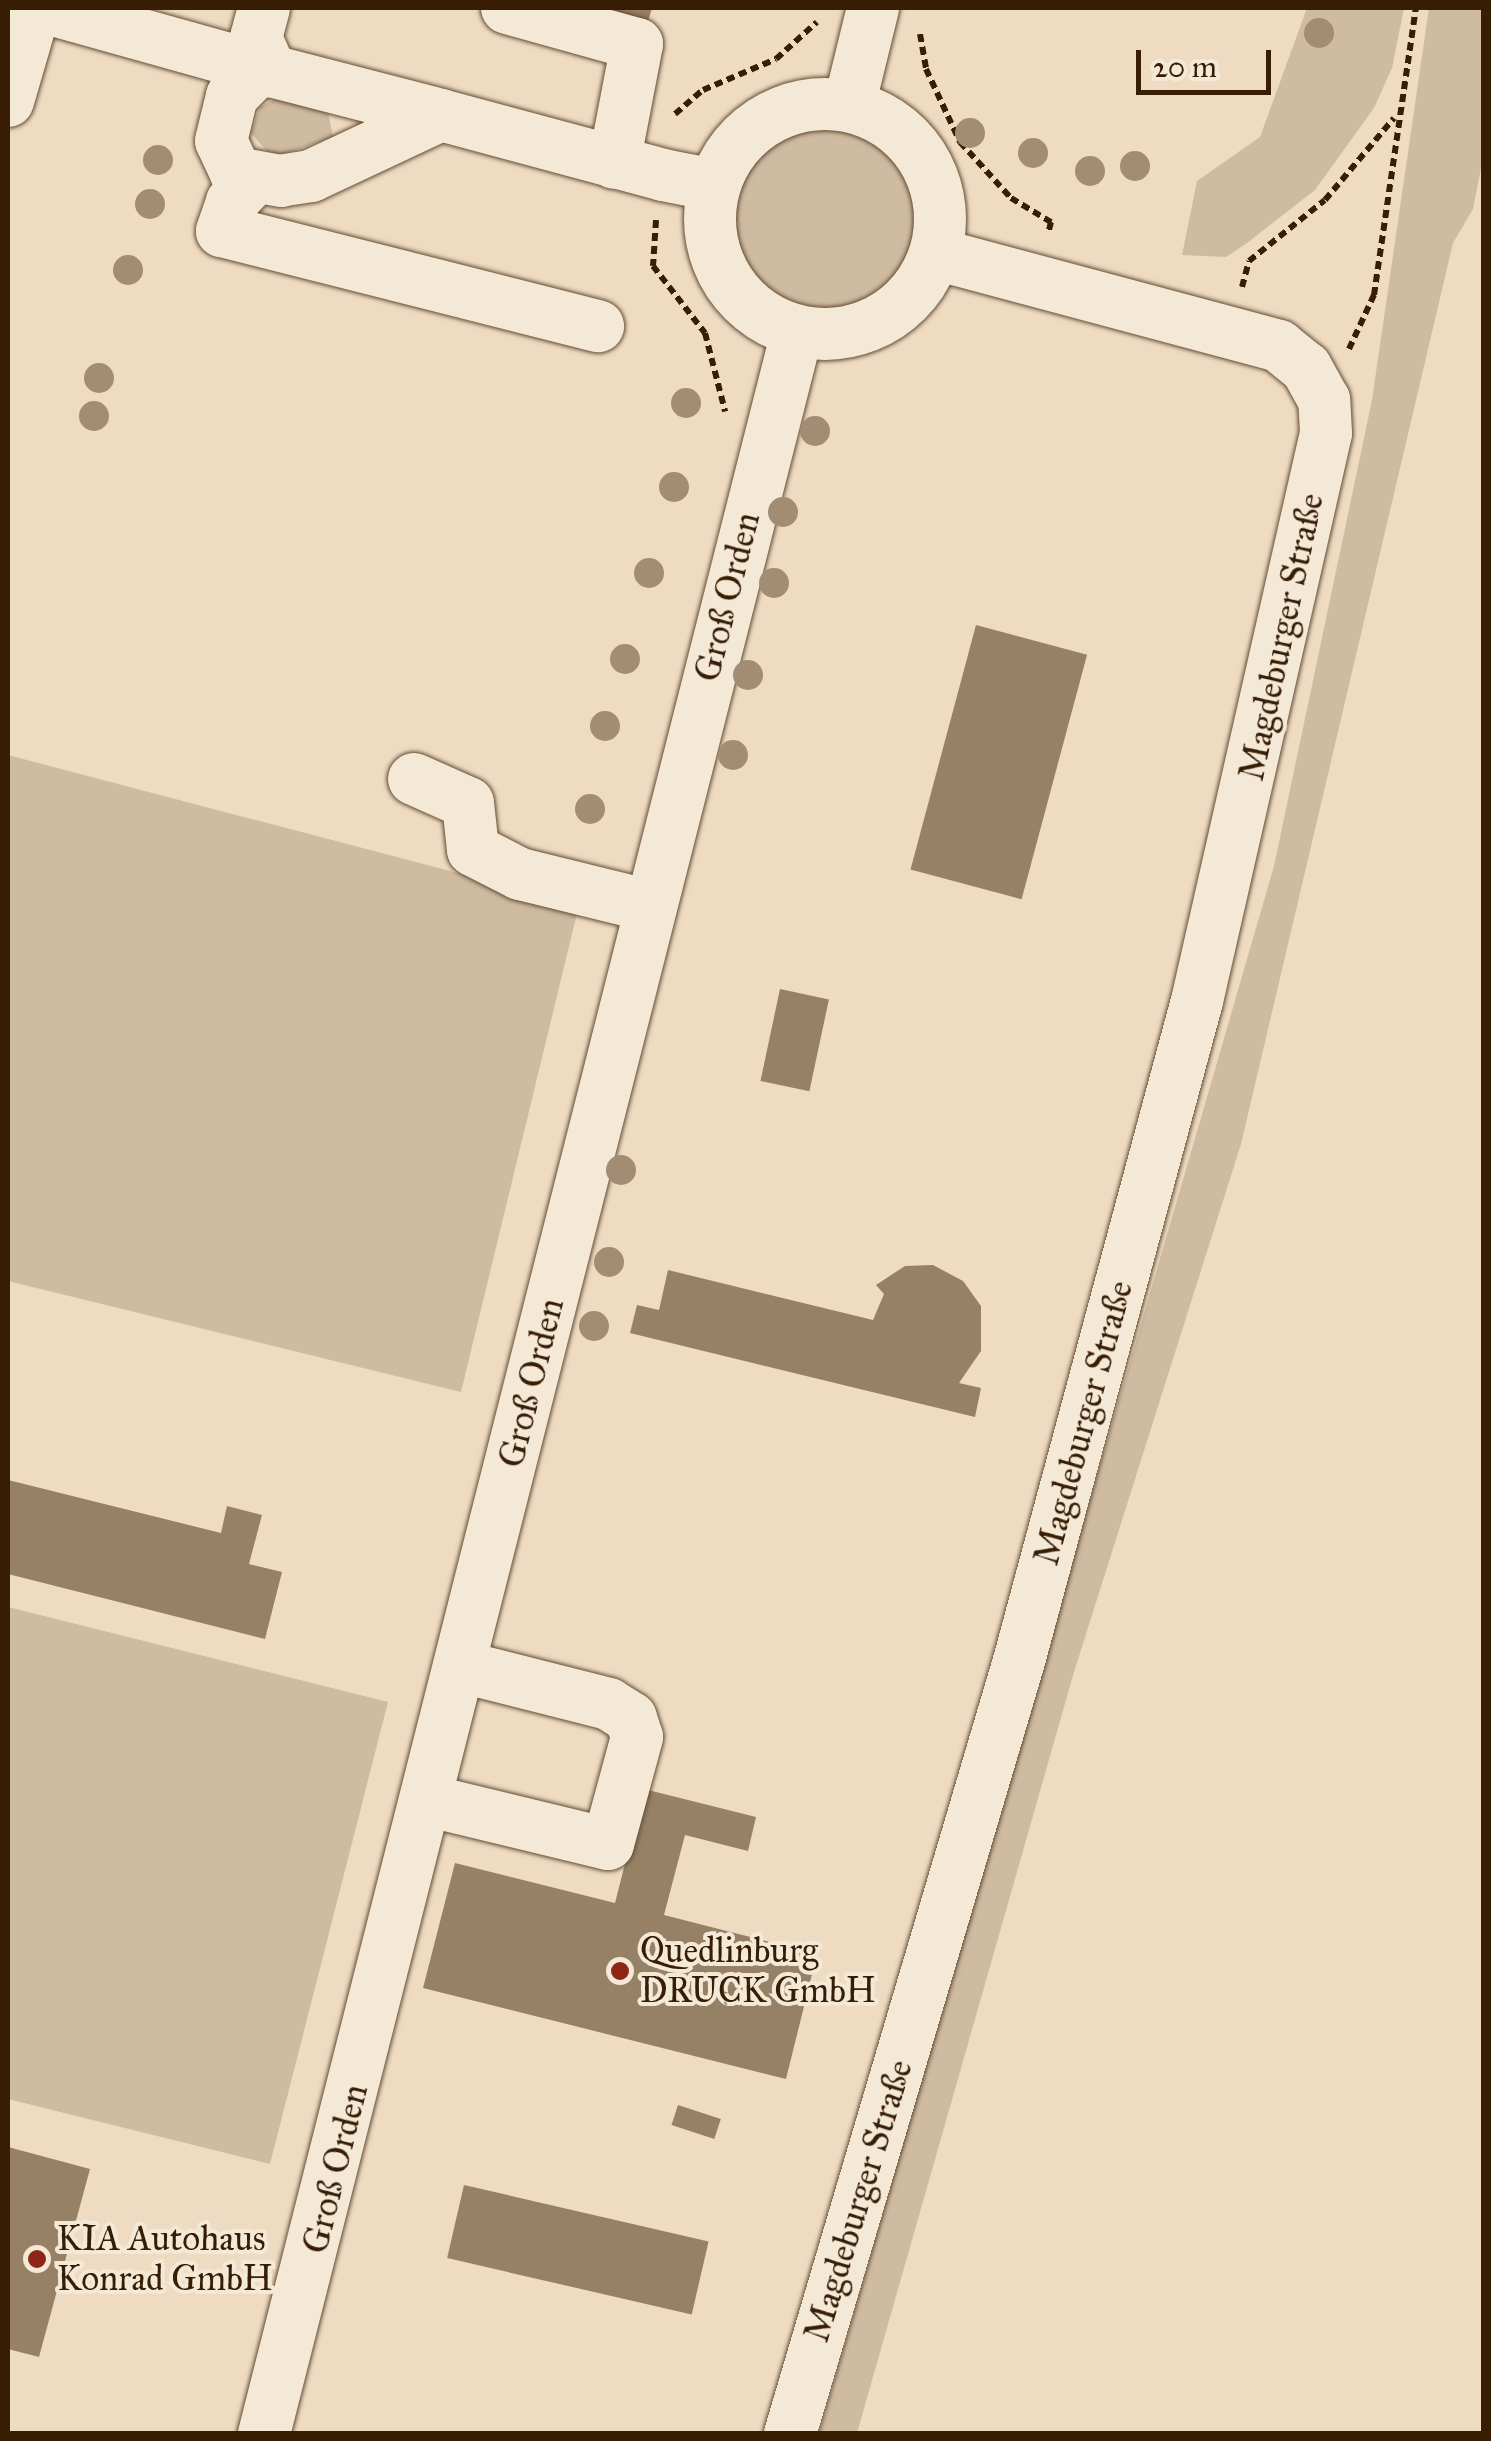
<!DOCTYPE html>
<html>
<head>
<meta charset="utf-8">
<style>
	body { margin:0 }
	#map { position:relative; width:1491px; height:2441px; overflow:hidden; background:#eedbc1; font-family:"IM FELL Great Primer",serif }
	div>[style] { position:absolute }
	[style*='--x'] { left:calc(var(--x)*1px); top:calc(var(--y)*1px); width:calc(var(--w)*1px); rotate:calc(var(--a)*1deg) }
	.green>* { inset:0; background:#cfbba1 }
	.round { border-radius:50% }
	.building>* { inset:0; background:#968066; transform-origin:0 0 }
	.path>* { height:6px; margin-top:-3px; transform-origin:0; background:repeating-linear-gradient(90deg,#361d04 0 8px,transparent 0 13px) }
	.roads { filter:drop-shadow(0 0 2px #644c33) drop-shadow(0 0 2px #644c33) }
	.minor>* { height:52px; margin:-26px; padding:0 26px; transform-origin:26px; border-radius:26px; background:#f4e8d7 }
	.minor>.ring { margin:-26px; padding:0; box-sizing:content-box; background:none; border:52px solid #f4e8d7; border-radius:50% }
	.trees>* { width:30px; height:30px; margin:-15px; border-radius:50%; background:#a28c73 }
	.dots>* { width:28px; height:28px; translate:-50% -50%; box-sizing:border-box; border:5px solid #f4e8d7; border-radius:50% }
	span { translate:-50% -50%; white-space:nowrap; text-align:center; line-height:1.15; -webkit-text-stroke:8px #f4e8d7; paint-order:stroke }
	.street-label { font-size:35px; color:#361d04 }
	.poi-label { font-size:35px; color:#361d04 }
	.left { translate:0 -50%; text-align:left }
	.frame { position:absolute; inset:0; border:10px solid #361d04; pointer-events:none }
	.scale { position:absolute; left:1136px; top:50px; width:135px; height:45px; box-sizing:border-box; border:5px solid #361d04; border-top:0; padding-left:12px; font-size:30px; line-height:35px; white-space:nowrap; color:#361d04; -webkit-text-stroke:8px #f4e8d7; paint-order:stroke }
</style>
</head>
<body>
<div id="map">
	<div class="green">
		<i style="clip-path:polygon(1307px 8px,1404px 8px,1392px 68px,1374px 108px,1315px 190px,1247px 243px,1226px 257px,1182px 255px,1197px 181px,1260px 137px)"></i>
		<i style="clip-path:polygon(1429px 8px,1483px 8px,1483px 158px,1473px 209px,1453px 243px,1241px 1144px,1074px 1672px,857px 2433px,819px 2434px,1274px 866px,1372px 400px)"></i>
		<i style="clip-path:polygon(279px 97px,327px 107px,333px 137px,273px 158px,251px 133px,260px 107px)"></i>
		<i class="round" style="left:726px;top:125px;width:190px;height:190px"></i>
		<i style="clip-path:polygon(8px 755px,579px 905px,461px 1392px,8px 1281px)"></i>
		<i style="clip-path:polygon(8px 1607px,388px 1702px,270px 2164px,8px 2099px)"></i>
	</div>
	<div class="building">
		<i style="clip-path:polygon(588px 8px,652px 8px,647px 25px)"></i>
		<i style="left:976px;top:625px;width:115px;height:253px;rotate:15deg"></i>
		<i style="left:780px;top:989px;width:50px;height:94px;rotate:12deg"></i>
		<i style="clip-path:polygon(933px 1265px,963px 1281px,981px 1306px,981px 1351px,959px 1383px,981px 1388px,975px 1417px,630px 1333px,637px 1305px,659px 1310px,668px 1270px,873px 1320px,884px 1294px,876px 1285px,905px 1266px)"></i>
		<i style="clip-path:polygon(8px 1480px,221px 1533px,227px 1506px,262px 1515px,249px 1564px,282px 1572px,265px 1639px,8px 1574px)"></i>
		<i style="clip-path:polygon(644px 1789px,756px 1817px,748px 1851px,685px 1835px,664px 1915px,817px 1954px,786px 2079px,423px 1988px,455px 1863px,615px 1903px)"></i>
		<i style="left:678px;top:2105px;width:45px;height:21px;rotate:18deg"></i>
		<i style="clip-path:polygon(8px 2147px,90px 2169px,39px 2357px,8px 2349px)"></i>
		<i style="left:464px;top:2185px;width:251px;height:75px;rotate:13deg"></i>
	</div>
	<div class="path">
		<i style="--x:920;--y:34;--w:36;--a:80"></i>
		<i style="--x:926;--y:69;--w:81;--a:65"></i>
		<i style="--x:960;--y:142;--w:76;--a:47.7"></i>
		<i style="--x:1011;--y:198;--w:47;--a:31"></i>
		<i style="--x:1051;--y:222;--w:12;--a:104"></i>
		<i style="--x:675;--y:114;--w:37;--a:-41"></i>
		<i style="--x:703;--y:90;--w:79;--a:-23"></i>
		<i style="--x:776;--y:59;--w:55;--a:-42.1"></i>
		<i style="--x:656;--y:220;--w:46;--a:93.7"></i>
		<i style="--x:653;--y:266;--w:85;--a:52.2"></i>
		<i style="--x:705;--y:333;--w:81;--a:75.6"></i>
		<i style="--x:1242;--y:287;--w:27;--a:-75"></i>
		<i style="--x:1249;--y:261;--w:97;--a:-38.8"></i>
		<i style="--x:1325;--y:200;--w:107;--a:-49.9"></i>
		<i style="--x:1349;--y:349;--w:60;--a:-65.2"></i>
		<i style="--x:1374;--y:295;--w:290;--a:-81.7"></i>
	</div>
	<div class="roads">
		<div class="minor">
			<i style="--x:46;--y:8;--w:234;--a:15.6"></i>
			<i style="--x:264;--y:8;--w:31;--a:105"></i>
			<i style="--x:256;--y:38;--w:36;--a:66"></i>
			<i style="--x:507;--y:8;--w:135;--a:15.5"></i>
			<i style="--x:637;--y:44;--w:121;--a:100.9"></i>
			<i style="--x:8;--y:101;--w:97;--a:-73.8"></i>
			<i class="ring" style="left:710px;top:104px;width:178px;height:178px"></i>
			<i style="--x:849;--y:106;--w:101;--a:-76.2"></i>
			<i style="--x:441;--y:115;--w:144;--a:154.9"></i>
			<i style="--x:311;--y:176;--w:30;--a:171"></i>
			<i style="--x:281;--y:181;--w:46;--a:-169.9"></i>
			<i style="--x:236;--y:173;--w:35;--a:-115"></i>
			<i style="--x:221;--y:141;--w:46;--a:-76.3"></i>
			<i style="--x:232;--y:96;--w:33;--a:-45"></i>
			<i style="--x:255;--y:73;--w:16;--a:-7"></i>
			<i style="--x:271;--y:71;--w:176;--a:14.5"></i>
			<i style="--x:441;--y:115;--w:230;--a:15.1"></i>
			<i style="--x:663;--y:175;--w:52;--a:11.1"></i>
			<i style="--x:252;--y:181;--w:29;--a:134"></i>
			<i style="--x:232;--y:202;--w:31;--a:109"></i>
			<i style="--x:222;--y:231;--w:388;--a:14.2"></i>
			<i style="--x:414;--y:779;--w:59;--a:24"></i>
			<i style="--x:468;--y:803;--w:47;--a:83.9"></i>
			<i style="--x:473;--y:850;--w:53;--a:27.1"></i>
			<i style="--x:520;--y:874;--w:134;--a:13.8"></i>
			<i style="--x:430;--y:1801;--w:183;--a:13.6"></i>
			<i style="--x:608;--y:1844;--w:111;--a:-74.8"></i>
			<i style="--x:637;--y:1737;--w:20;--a:-108"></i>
			<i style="--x:631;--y:1718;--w:26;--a:-148"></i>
			<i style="--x:609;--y:1704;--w:151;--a:-165.8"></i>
			<i style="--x:264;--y:2434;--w:2169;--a:-75.77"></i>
			<i style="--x:790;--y:2434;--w:806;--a:-73.5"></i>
			<i style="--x:1019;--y:1661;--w:684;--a:-74.91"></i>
			<i style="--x:1197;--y:1001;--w:582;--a:-77.2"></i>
			<i style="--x:1326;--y:433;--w:33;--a:-93"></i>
			<i style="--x:1324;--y:400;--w:37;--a:-119"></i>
			<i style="--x:1306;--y:368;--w:35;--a:-141"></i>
			<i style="--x:1279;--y:346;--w:356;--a:-165"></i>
		</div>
	</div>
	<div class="trees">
		<i style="left:1319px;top:33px"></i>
		<i style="left:970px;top:133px"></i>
		<i style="left:1033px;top:153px"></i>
		<i style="left:158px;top:160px"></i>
		<i style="left:1135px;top:166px"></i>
		<i style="left:1090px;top:171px"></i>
		<i style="left:150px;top:204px"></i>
		<i style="left:128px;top:270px"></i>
		<i style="left:99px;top:378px"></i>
		<i style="left:686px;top:403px"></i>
		<i style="left:94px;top:416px"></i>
		<i style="left:815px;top:431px"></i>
		<i style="left:674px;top:487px"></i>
		<i style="left:783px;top:512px"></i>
		<i style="left:649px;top:573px"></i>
		<i style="left:774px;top:583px"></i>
		<i style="left:625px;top:659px"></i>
		<i style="left:748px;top:675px"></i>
		<i style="left:605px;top:726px"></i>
		<i style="left:733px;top:755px"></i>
		<i style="left:590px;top:809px"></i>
		<i style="left:621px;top:1170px"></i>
		<i style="left:609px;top:1262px"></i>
		<i style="left:594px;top:1326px"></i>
	</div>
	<div class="dots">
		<i style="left:620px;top:1971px;background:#8f2418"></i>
		<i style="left:37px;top:2259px;background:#8f2418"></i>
	</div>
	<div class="street-label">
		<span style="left:728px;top:597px;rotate:-76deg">Groß Orden</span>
		<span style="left:1282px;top:637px;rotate:-78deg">Magdeburger Straße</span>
		<span style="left:532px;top:1383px;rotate:-76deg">Groß Orden</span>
		<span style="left:1084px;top:1423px;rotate:-75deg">Magdeburger Straße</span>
		<span style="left:336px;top:2169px;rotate:-76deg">Groß Orden</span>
		<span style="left:859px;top:2201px;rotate:-73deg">Magdeburger Straße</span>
	</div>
	<div class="poi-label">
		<span class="left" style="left:640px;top:1971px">Quedlinburg<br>DRUCK GmbH</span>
		<span class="left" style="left:57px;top:2259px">KIA Autohaus<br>Konrad GmbH</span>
	</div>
	<div class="frame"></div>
	<div class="scale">20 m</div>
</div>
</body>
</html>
